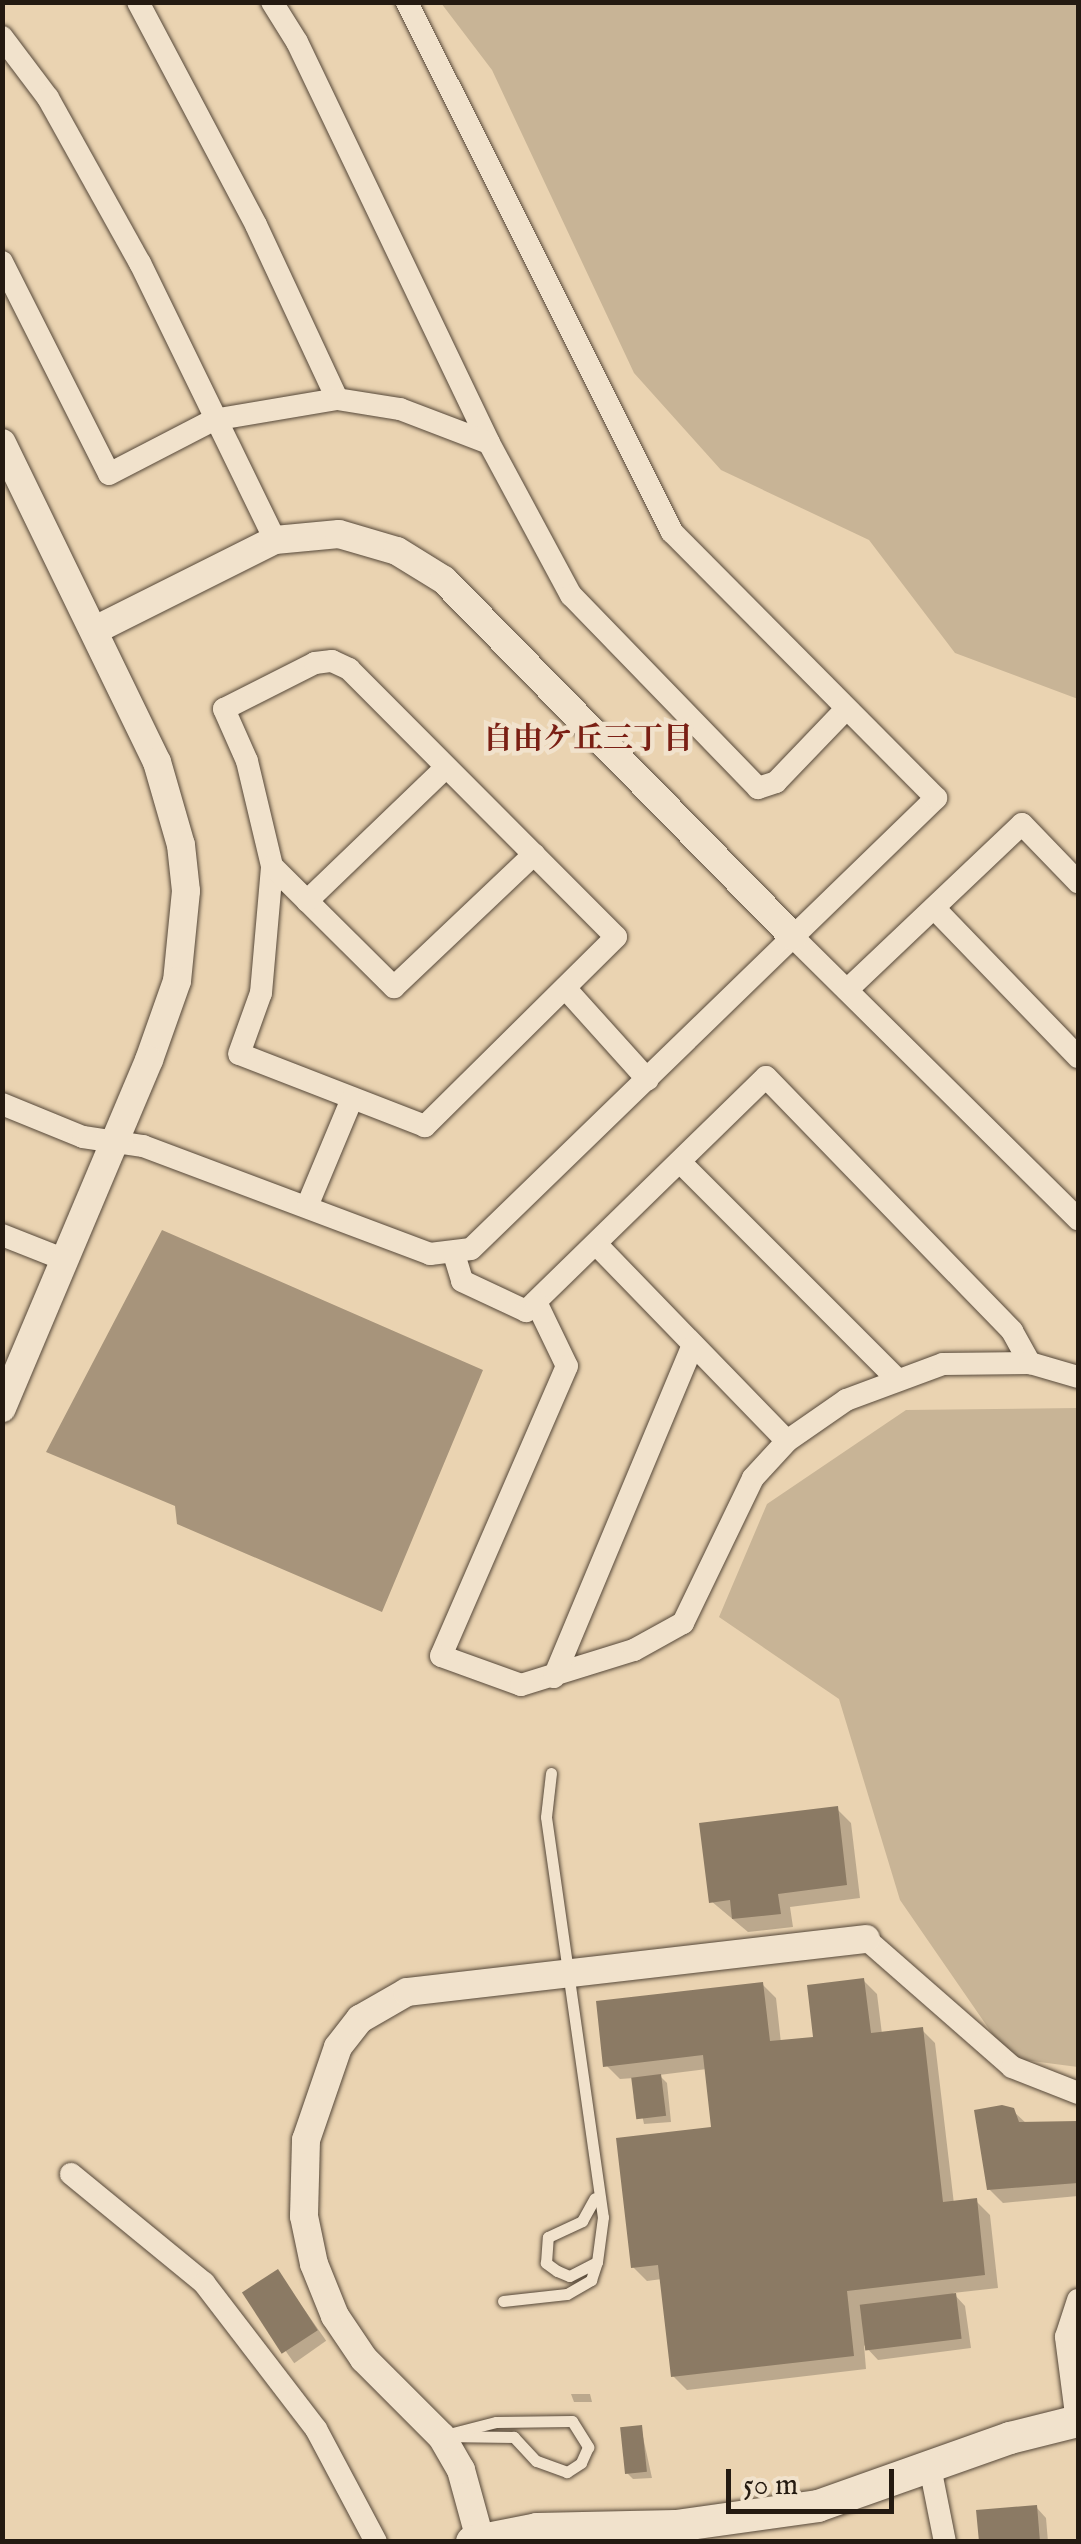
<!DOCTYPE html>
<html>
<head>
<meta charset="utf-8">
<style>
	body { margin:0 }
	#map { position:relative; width:1081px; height:2544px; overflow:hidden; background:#ead3b1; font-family:"IM FELL English","Noto Serif JP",serif }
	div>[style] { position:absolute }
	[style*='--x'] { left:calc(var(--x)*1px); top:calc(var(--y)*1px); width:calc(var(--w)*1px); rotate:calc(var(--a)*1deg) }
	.green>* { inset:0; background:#c8b496 }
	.water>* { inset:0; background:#a7947b }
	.shadow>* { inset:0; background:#0003; transform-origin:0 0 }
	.building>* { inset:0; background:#8b7a64; transform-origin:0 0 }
	.roads { filter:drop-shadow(0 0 2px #564839) drop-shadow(0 0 2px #564839) }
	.service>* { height:11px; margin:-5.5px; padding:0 5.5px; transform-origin:5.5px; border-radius:5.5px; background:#f1e2cc }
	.minor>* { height:22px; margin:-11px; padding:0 11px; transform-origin:11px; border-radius:11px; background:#f1e2cc }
	.tertiary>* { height:28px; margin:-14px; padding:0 14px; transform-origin:14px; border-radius:14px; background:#f1e2cc }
	.secondary>* { height:32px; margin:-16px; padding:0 16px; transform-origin:16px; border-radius:16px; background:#f1e2cc }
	span { translate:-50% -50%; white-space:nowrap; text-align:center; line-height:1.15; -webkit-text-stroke:9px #f1e2cc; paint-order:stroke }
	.neighbourhood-label { font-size:30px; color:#7a1f14; font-weight:700 }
	.frame { position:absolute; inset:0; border:5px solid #241a11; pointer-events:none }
	.scale { position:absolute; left:726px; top:2469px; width:168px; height:45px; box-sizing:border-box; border:5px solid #241a11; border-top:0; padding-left:12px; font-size:30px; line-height:35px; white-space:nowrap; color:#241a11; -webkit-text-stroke:8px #f1e2cc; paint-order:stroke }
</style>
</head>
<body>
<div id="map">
	<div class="green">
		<i style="clip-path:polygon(441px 3px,1078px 3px,1078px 699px,955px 653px,869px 540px,721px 470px,634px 373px,492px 70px)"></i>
		<i style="clip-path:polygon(1078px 1408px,1078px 2067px,1009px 2058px,900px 1900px,839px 1699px,719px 1617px,767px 1504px,906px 1410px)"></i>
	</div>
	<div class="water">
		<i style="clip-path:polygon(162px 1230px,483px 1370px,382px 1612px,177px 1524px,175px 1506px,46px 1452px)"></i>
	</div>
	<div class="shadow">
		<i style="clip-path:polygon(837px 1809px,851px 1823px,860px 1898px,790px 1907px,793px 1927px,748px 1932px,711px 1901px)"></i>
		<i style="clip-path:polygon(864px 1981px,877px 1994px,882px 2034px,922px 2030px,935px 2043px,954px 2204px,976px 2201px,990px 2215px,998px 2288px,953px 2293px,965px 2306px,971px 2348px,878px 2360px,864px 2345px,866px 2369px,687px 2390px,673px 2376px,662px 2279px,647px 2281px,633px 2267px,714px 2129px,707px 2069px,659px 2075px,667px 2083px,671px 2122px,644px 2124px,634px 2078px,620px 2079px,606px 2065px,762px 1984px,776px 1998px,781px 2043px,816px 2039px)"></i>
		<i style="clip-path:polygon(1013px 2111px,1027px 2124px,1078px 2124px,1078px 2196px,1003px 2203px,989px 2189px)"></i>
		<i style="left:278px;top:2272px;width:84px;height:39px;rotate:55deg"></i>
		<i style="clip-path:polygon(571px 2394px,590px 2394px,592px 2402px,574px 2402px)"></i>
		<i style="clip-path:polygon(641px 2428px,652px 2478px,633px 2479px,627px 2473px)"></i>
		<i style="clip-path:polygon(1036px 2507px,1046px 2518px,1048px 2542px,981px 2542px)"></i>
	</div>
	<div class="building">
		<i style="clip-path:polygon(838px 1806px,847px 1885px,778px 1894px,781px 1914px,732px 1919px,730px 1900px,709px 1903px,699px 1823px)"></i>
		<i style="clip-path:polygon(864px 1978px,871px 2033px,923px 2027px,943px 2202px,977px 2198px,985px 2275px,847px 2291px,854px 2356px,671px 2377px,658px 2265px,631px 2268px,616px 2138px,711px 2127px,703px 2055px,603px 2067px,596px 2001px,763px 1982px,770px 2041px,813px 2037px,807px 1985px)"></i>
		<i style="left:661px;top:2074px;width:42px;height:30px;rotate:83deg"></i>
		<i style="clip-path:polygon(1002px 2105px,1014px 2108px,1019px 2122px,1078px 2121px,1078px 2183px,987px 2190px,974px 2110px)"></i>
		<i style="left:278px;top:2269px;width:73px;height:43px;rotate:57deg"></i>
		<i style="left:956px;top:2293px;width:46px;height:97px;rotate:83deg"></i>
		<i style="left:642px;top:2425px;width:47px;height:22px;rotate:84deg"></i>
		<i style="clip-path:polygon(1037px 2505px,1040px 2542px,979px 2542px,976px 2510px)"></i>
	</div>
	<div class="roads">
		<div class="service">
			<i style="--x:551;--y:1773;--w:44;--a:96.5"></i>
			<i style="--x:546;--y:1817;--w:404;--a:81.9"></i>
			<i style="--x:603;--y:2217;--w:45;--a:97.6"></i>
			<i style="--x:597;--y:2262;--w:31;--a:153"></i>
			<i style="--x:569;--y:2276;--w:13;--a:-157"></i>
			<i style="--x:557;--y:2271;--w:14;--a:-144"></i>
			<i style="--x:546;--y:2263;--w:26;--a:-86"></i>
			<i style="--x:548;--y:2237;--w:38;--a:-25"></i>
			<i style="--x:582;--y:2221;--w:26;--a:-61"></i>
			<i style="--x:503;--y:2301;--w:64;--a:-6.2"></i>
			<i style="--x:567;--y:2294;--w:28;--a:-30"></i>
			<i style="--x:591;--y:2280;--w:19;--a:-72"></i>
			<i style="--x:572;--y:2421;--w:31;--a:58"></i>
			<i style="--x:588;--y:2447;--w:17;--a:114"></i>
			<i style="--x:581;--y:2463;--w:17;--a:147"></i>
			<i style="--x:567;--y:2472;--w:33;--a:-160"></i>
			<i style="--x:536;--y:2461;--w:33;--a:-133"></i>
			<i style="--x:514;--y:2437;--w:73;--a:-179.2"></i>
			<i style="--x:441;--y:2436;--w:57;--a:-14.3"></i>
			<i style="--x:496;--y:2422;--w:76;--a:-0.8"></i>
		</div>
		<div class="minor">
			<i style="--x:138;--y:2;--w:252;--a:62.1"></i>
			<i style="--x:256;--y:225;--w:192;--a:65"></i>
			<i style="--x:272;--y:2;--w:47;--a:58"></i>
			<i style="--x:297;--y:42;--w:445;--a:64.4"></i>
			<i style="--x:489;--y:443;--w:173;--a:61.7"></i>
			<i style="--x:571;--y:595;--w:269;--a:45.9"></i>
			<i style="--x:758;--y:788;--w:19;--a:-18"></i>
			<i style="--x:776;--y:782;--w:101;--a:-46.2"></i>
			<i style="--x:2;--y:37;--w:76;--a:53"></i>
			<i style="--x:48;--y:98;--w:189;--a:60.9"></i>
			<i style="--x:140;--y:263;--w:308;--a:64"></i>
			<i style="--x:2;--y:262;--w:237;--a:63.2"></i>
			<i style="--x:109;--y:474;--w:117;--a:-27.4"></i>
			<i style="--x:213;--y:420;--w:126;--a:-9.6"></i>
			<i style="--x:337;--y:399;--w:64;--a:9"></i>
			<i style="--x:400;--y:409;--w:95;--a:20.9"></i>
			<i style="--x:332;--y:661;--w:19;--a:25"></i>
			<i style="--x:349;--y:669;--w:378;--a:45.1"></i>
			<i style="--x:616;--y:937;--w:269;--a:135.3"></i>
			<i style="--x:425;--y:1126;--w:199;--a:-158.8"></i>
			<i style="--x:239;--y:1054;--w:65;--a:-70.2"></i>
			<i style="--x:261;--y:993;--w:127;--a:-85"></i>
			<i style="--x:272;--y:866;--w:108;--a:-103.4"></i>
			<i style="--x:247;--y:761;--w:57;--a:-113.9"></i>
			<i style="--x:224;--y:709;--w:102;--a:-26.8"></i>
			<i style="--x:315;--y:663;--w:17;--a:-7"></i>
			<i style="--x:272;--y:866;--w:172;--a:44.8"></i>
			<i style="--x:394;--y:987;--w:193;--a:-43.5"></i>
			<i style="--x:307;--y:901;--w:192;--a:-43.9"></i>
			<i style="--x:935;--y:909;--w:206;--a:46"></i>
			<i style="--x:793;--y:937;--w:401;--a:44.7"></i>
			<i style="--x:566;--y:989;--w:122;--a:48"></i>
			<i style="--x:847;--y:990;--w:241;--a:-43.5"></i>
			<i style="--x:1022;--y:824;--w:81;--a:46"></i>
			<i style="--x:2;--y:1104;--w:87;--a:22.2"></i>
			<i style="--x:83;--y:1137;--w:61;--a:8.5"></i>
			<i style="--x:143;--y:1146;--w:307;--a:20.6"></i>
			<i style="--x:430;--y:1254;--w:41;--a:-7"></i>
			<i style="--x:471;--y:1249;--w:648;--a:-44.12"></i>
			<i style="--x:936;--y:798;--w:375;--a:-134.8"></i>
			<i style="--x:672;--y:532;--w:593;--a:-116.57"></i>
			<i style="--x:680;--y:1162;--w:305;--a:45"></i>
			<i style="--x:308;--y:1204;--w:114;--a:-67.3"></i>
			<i style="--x:2;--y:1235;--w:68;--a:21.6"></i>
			<i style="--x:596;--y:1244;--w:274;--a:45.9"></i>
			<i style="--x:454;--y:1254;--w:28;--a:73"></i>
			<i style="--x:462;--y:1281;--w:71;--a:25.1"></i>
			<i style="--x:526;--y:1311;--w:335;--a:-44.3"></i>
			<i style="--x:766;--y:1077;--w:354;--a:45.9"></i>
			<i style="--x:1012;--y:1331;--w:37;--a:61"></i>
			<i style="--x:536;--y:1302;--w:71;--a:64.2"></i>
			<i style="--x:567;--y:1366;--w:316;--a:113.5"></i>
			<i style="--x:441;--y:1656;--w:85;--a:19.9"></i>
			<i style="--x:521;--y:1685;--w:118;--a:-17.2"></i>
			<i style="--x:634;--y:1650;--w:56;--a:-28.9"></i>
			<i style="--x:683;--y:1623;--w:161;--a:-64.2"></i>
			<i style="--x:753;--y:1478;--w:50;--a:-47.4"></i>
			<i style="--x:787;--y:1441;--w:72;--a:-34.8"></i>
			<i style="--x:846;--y:1400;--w:103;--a:-20.4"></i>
			<i style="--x:943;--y:1364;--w:87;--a:-0.7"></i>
			<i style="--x:1030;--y:1363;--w:50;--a:16.3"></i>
			<i style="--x:554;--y:1677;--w:358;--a:-67.3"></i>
			<i style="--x:866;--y:1939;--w:194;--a:41.2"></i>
			<i style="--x:1012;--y:2067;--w:71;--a:21.5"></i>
			<i style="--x:71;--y:2174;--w:172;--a:39.3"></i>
			<i style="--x:204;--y:2283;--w:184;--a:52.5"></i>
			<i style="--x:316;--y:2429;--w:128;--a:62"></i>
			<i style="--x:1077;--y:2422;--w:86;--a:-97.4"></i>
			<i style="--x:1066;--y:2337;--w:39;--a:-72"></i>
			<i style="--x:930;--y:2467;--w:76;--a:78.7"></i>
		</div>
		<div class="tertiary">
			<i style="--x:2;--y:443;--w:355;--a:64.1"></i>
			<i style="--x:157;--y:762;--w:86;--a:73.9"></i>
			<i style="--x:181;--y:845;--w:46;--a:83.8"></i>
			<i style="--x:186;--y:891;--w:90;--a:95.7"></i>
			<i style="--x:177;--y:981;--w:84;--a:109.5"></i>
			<i style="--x:149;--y:1060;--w:378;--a:112.9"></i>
			<i style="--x:95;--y:630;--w:201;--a:-26.6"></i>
			<i style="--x:275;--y:540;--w:64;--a:-5.4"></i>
			<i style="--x:339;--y:534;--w:60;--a:16.3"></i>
			<i style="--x:397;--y:551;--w:55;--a:31.7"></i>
			<i style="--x:444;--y:580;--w:499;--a:45.6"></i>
			<i style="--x:480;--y:2539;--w:72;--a:-105.4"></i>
			<i style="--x:461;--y:2470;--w:39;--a:-120"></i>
			<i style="--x:441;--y:2436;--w:109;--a:-135"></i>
			<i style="--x:364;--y:2359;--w:52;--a:-124"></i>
			<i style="--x:335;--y:2316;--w:56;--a:-112"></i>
			<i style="--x:314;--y:2264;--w:49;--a:-101.8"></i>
			<i style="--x:304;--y:2216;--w:76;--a:-88.5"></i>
			<i style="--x:306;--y:2140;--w:98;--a:-71"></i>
			<i style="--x:338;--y:2047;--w:36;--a:-52"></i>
			<i style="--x:360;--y:2019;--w:54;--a:-29.9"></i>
			<i style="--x:407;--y:1992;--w:462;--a:-6.6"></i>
		</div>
		<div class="secondary">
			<i style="--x:472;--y:2542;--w:66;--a:-11.3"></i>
			<i style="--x:537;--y:2529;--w:139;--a:-1.2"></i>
			<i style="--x:676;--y:2526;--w:143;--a:-8"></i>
			<i style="--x:818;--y:2506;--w:204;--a:-19.5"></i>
			<i style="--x:1010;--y:2438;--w:70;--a:-14"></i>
		</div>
	</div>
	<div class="neighbourhood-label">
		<span style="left:588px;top:740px">自由ケ丘三丁目</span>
	</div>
	<div class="frame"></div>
	<div class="scale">50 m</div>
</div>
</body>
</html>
